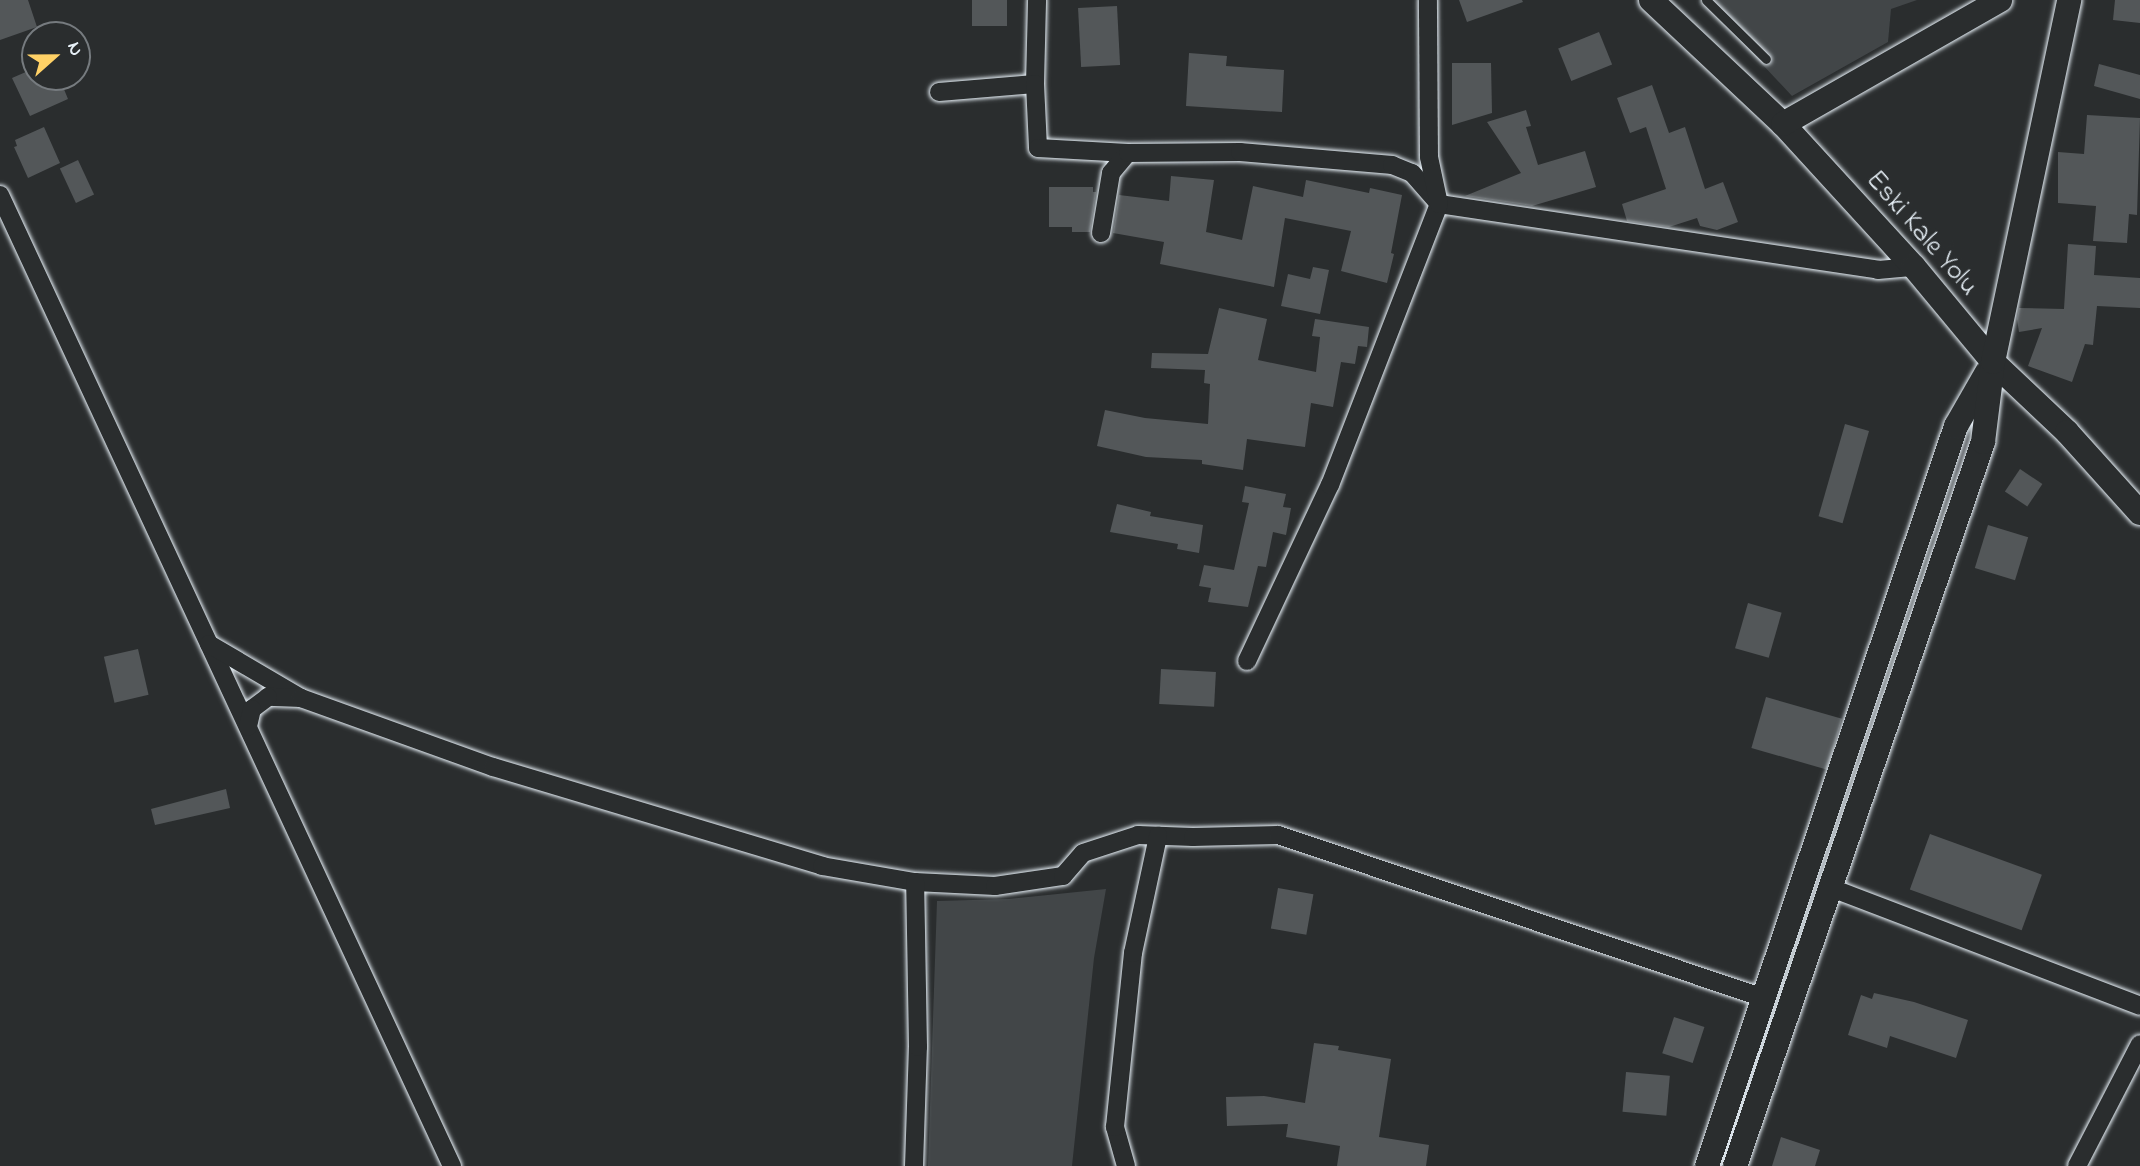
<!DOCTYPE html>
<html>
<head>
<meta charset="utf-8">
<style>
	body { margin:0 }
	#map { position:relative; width:2140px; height:1166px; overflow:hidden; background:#2a2d2e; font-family:"Indie Flower",sans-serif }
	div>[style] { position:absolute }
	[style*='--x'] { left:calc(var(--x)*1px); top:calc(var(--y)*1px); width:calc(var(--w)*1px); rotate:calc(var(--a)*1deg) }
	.green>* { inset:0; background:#424648 }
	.building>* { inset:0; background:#535759; transform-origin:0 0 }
	.roads { filter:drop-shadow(0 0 2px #e8f1f8) drop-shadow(0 0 2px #e8f1f8) }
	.lane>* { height:9px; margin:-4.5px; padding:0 4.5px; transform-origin:4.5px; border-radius:4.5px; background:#2a2d2e }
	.street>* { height:18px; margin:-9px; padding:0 9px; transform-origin:9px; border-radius:9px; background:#2a2d2e }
	.secondary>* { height:24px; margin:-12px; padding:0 12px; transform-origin:12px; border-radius:12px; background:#2a2d2e }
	span { translate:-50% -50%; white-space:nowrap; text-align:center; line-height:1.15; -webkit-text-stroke:6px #2a2d2e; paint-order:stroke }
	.street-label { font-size:28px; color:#e8f1f8 }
	.north { position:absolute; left:21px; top:21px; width:70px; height:70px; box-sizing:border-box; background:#2a2d2e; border:2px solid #767b7f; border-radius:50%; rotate:69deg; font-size:19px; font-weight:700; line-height:28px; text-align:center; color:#e8f1f8 }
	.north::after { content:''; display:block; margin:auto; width:24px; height:32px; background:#ffd166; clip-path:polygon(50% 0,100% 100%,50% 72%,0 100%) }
</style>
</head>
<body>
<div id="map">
	<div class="green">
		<i style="clip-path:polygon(1702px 0,1917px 0,1891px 9px,1888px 42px,1792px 96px)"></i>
		<i style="clip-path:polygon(1106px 889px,1094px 958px,1072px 1166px,928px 1166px,937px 901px,1009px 899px)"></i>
	</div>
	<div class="building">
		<i style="clip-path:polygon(0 0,28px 0,37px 27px,0 40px)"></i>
		<i style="left:972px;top:0;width:35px;height:26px"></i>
		<i style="clip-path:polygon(1459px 0,1522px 0,1523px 2px,1467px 22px)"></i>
		<i style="clip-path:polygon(2115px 0,2140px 0,2140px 23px,2113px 20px)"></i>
		<i style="left:1117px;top:6px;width:59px;height:39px;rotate:87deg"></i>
		<i style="left:1599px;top:32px;width:35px;height:44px;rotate:68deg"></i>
		<i style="clip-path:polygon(1189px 53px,1227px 56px,1226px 66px,1284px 70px,1282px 112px,1186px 106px)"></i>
		<i style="clip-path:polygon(1452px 63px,1491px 63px,1492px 113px,1452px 125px)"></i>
		<i style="clip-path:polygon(2099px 64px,2140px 75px,2140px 99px,2094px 86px)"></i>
		<i style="clip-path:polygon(35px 68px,35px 77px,59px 77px,68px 99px,30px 116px,12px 78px)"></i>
		<i style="clip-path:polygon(1652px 85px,1669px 133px,1685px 127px,1705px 189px,1723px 182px,1738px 222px,1717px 230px,1700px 226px,1697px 218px,1669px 227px,1627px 221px,1622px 204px,1666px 189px,1646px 127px,1630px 133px,1617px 98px)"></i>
		<i style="clip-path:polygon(1526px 110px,1531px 126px,1526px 127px,1538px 165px,1585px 151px,1596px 187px,1532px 206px,1465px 196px,1521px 173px,1487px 122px)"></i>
		<i style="clip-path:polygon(2087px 115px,2140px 118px,2137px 215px,2129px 214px,2127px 243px,2093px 241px,2096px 206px,2058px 203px,2058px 152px,2084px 154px)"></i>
		<i style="clip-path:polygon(44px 127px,60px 163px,28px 178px,14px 147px,17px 146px,15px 140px)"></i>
		<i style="left:78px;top:160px;width:38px;height:20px;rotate:65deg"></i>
		<i style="clip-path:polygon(1171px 176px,1214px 180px,1206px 232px,1242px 240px,1253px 186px,1303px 197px,1306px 180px,1369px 193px,1370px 188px,1402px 195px,1391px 253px,1394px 254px,1387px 283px,1341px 271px,1351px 231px,1285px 218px,1274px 287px,1160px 264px,1164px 242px,1113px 233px,1119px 195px,1169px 201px)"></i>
		<i style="clip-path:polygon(1049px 187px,1093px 187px,1093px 192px,1096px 192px,1090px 232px,1072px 232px,1072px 227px,1049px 227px)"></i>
		<i style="clip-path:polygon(2068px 244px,2096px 246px,2094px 275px,2140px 278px,2140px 308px,2097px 306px,2093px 345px,2085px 344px,2072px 382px,2028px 366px,2042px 328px,2019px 332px,2017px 319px,2019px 308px,2064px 309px)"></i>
		<i style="clip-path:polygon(1313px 267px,1329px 270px,1320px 314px,1281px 306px,1288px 274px,1310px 279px)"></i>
		<i style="clip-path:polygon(1219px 308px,1267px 319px,1258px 360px,1316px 372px,1320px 337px,1312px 336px,1315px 319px,1369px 327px,1367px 347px,1358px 346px,1355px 364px,1341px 362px,1333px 407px,1311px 403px,1305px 447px,1247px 439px,1243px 470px,1202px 464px,1202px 460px,1146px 457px,1097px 446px,1105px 410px,1145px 418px,1208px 424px,1210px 384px,1204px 383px,1205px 370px,1151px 368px,1152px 353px,1208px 354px)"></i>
		<i style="left:1845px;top:424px;width:25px;height:96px;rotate:16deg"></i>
		<i style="left:2020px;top:469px;width:27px;height:27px;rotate:34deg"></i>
		<i style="clip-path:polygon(1245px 486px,1286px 494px,1283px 507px,1291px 508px,1286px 535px,1273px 532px,1266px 567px,1258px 566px,1248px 607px,1208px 602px,1211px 588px,1199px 586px,1204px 565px,1234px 570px,1249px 503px,1242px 502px)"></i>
		<i style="clip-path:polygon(1117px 504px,1151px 512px,1150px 516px,1203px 525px,1199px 553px,1177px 549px,1178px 544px,1110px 532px)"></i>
		<i style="left:1988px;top:525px;width:42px;height:45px;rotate:17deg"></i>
		<i style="left:1748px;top:603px;width:35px;height:47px;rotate:16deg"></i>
		<i style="left:138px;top:649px;width:47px;height:35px;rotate:77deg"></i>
		<i style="left:1161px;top:669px;width:55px;height:35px;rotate:3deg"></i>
		<i style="left:1766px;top:697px;width:79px;height:53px;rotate:16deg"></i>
		<i style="clip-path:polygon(226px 789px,230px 808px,155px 825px,151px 809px)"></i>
		<i style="left:1930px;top:834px;width:119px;height:59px;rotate:20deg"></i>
		<i style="left:1278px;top:888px;width:36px;height:41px;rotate:10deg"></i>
		<i style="clip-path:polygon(1874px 993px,1914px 1002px,1968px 1020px,1956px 1058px,1890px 1036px,1887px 1048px,1848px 1035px,1861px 995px,1872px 999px)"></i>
		<i style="left:1674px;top:1017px;width:32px;height:38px;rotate:18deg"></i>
		<i style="clip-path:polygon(1314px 1043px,1339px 1046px,1338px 1050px,1391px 1059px,1379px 1137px,1429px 1145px,1426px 1166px,1337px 1166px,1340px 1146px,1286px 1137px,1288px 1124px,1227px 1126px,1226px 1097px,1264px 1096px,1305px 1103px)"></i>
		<i style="left:1626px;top:1072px;width:44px;height:40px;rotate:5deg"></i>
		<i style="clip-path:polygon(1781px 1137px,1820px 1150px,1815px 1166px,1772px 1166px)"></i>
	</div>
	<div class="roads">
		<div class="lane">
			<i style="--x:1706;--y:0;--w:84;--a:44.5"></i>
		</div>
		<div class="street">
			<i style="--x:1035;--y:84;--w:84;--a:-88.6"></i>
			<i style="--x:939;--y:92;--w:96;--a:-4.8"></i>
			<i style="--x:1035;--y:84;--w:64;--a:87.3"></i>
			<i style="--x:1038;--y:148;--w:90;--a:3.2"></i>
			<i style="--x:0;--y:195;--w:1071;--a:65.04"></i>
			<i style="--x:1101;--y:233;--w:61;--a:-80.5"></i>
			<i style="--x:1111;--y:173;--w:26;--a:-50"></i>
			<i style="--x:1128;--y:153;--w:112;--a:-0.5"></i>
			<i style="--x:1240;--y:152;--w:153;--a:4.9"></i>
			<i style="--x:1392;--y:165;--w:22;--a:22"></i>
			<i style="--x:1412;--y:173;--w:41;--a:48.9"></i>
			<i style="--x:1439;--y:204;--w:444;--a:8.5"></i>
			<i style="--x:1878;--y:270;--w:36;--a:-5"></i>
			<i style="--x:209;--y:644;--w:107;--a:30.4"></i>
			<i style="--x:301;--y:698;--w:33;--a:-178"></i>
			<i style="--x:268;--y:697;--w:20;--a:143"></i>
			<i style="--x:252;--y:709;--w:18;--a:103"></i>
			<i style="--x:1247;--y:661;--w:195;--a:-64.8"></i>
			<i style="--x:1330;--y:485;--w:301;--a:-68.8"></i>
			<i style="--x:1439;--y:204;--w:48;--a:-102"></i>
			<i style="--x:1429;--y:157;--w:157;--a:-90.4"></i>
			<i style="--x:301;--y:698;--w:204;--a:19.8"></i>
			<i style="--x:493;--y:767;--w:344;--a:16.7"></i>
			<i style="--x:822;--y:866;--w:94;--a:9.8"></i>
			<i style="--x:915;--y:882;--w:80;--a:2.9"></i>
			<i style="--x:995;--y:886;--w:69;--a:-8.4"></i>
			<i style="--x:1063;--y:876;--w:30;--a:-49"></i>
			<i style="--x:1083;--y:853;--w:58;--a:-18.1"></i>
			<i style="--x:1138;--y:835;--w:55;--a:2.1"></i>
			<i style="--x:1193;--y:837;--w:85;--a:-1.3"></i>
			<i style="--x:1278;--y:835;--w:513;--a:18.54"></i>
			<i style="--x:1829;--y:887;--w:333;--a:20.9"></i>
			<i style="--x:914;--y:1166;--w:119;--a:-88.1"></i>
			<i style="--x:918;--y:1047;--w:165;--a:-91"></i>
			<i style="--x:1126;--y:1166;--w:41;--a:-105.8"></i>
			<i style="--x:1115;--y:1127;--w:175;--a:-84.1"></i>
			<i style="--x:1133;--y:953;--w:120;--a:-77.9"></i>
			<i style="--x:2077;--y:1166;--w:137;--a:-62.7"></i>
		</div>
		<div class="secondary">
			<i style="--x:1651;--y:0;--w:181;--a:43.2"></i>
			<i style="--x:1783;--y:124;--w:194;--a:47.5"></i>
			<i style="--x:1914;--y:267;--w:124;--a:50.3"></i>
			<i style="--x:1993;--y:362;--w:102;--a:43.4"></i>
			<i style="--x:2067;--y:432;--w:109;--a:48"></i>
			<i style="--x:1783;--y:124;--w:250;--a:-29.7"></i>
			<i style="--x:1707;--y:1166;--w:781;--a:-71.4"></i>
			<i style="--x:1956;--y:426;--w:62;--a:-60.1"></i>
			<i style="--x:1735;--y:1166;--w:765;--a:-71.09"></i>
			<i style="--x:1983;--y:442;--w:81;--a:-82.9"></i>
			<i style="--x:1993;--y:362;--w:370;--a:-78.1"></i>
		</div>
	</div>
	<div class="street-label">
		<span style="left:1921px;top:234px;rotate:49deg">Eski Kale Yolu</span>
	</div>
	<div class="north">N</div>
</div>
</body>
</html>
